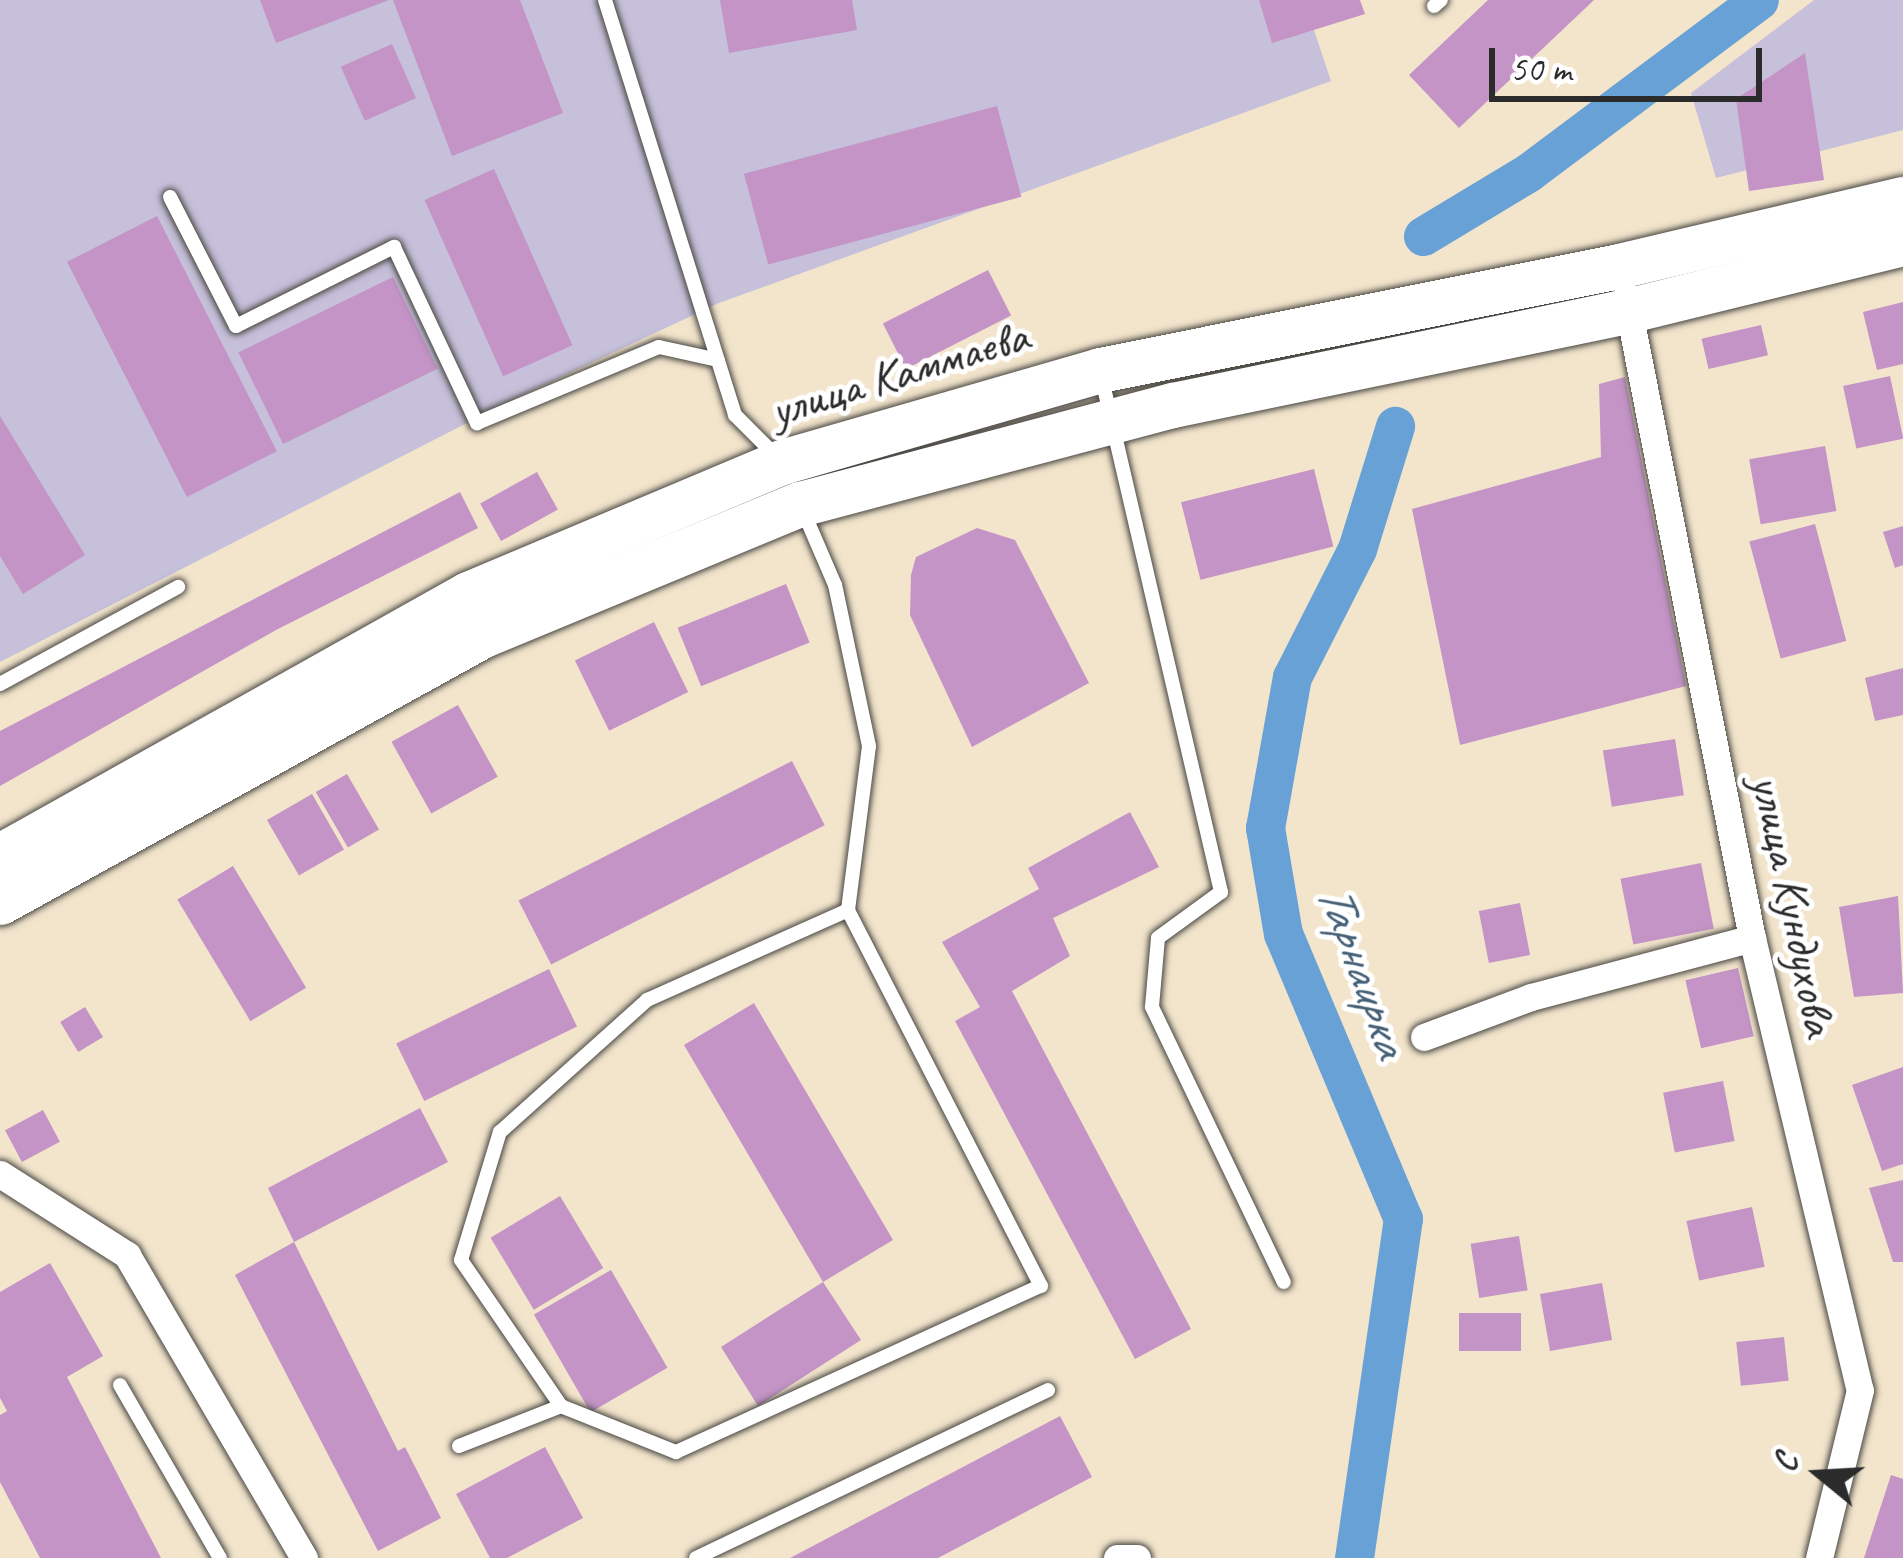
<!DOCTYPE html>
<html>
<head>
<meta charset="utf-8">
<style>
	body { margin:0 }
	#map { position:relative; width:1903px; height:1558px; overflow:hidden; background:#f3e5cc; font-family:Caveat,sans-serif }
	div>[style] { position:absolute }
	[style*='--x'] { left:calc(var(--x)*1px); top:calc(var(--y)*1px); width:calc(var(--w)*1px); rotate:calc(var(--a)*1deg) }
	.industrial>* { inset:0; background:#c6c0da }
	.canal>* { height:39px; margin:-19.5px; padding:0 19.5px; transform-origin:19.5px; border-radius:19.5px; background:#68a1d6 }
	.building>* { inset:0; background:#c394c5; transform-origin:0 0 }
	.roads { filter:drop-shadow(0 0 3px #494743) drop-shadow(0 0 3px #494743) }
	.lane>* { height:14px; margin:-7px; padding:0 7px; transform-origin:7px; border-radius:7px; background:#fff }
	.street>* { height:27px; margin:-13.5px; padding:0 13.5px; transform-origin:13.5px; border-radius:13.5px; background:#fff }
	.primary>* { height:45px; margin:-22.5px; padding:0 22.5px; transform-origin:22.5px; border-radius:22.5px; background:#fff }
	span { translate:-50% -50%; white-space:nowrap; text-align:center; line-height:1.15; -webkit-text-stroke:10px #fff; paint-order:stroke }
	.street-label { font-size:48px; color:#2b2b2b }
	.water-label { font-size:51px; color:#466078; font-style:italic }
	.north { position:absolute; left:1759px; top:1414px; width:120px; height:120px; -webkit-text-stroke:9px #fff; paint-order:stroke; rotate:288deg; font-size:33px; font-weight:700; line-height:48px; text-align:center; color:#2b2b2b }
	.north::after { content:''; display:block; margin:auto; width:42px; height:54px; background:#2b2b2b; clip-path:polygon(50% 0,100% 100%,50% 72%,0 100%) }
	.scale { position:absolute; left:1489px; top:48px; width:273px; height:54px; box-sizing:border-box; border:6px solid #2b2b2b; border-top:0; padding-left:15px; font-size:36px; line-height:42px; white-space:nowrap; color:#2b2b2b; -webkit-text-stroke:9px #fff; paint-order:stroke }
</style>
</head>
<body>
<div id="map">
	<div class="industrial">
		<i style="clip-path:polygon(0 0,1304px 0,1331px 81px,719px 303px,510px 401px,0 662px)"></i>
		<i style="clip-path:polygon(1814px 0,1903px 0,1903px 130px,1716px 178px,1691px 93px)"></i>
	</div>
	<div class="canal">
		<i style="--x:1423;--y:236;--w:124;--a:-31.1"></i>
		<i style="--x:1529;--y:172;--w:287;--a:-36.8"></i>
		<i style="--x:1354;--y:1558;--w:343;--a:-81.8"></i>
		<i style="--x:1403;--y:1219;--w:309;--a:-112.8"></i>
		<i style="--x:1283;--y:934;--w:108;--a:-99.6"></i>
		<i style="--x:1265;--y:828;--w:153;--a:-79.9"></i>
		<i style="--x:1292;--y:677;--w:144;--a:-63.1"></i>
		<i style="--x:1357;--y:549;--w:129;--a:-72.8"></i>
	</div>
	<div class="building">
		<i style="clip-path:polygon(260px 0,389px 0,276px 43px)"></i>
		<i style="clip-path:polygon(393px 0,520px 0,563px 113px,452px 156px)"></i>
		<i style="clip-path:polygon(720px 0,852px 0,857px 30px,729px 53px)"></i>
		<i style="clip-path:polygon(1259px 0,1360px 0,1365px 14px,1272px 43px)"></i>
		<i style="clip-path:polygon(1488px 0,1594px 0,1459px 128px,1409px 75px)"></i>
		<i style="left:392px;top:44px;width:59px;height:56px;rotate:66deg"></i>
		<i style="clip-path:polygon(1805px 53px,1824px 180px,1749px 191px,1736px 99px)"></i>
		<i style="left:997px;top:106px;width:94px;height:262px;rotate:75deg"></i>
		<i style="left:494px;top:169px;width:193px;height:76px;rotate:66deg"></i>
		<i style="left:157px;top:216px;width:264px;height:101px;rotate:63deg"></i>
		<i style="left:988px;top:270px;width:51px;height:118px;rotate:63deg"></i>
		<i style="left:393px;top:277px;width:102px;height:172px;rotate:64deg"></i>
		<i style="clip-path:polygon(1903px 302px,1903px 364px,1877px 370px,1863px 312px)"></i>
		<i style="left:1761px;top:325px;width:31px;height:61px;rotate:77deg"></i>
		<i style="left:1890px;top:376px;width:64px;height:48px;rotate:78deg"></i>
		<i style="clip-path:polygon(1625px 377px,1686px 686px,1460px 745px,1412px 509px,1601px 457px,1599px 384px)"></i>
		<i style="clip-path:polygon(0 416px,85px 555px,23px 594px,0 556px)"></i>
		<i style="left:1825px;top:446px;width:66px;height:77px;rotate:80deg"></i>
		<i style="left:1314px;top:469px;width:80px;height:137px;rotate:76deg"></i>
		<i style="left:537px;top:472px;width:43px;height:65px;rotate:61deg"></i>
		<i style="clip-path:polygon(460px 492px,478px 528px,276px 630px,0 786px,0 731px)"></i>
		<i style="left:1815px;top:524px;width:121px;height:68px;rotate:75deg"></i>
		<i style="clip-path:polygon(1903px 526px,1903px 565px,1895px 568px,1883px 532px)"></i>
		<i style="clip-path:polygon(977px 528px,1015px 540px,1089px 683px,972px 747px,910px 615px,911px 575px,916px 557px)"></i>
		<i style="left:786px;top:584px;width:63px;height:117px;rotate:68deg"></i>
		<i style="left:654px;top:622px;width:78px;height:88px;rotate:64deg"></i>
		<i style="clip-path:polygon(1903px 668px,1903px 715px,1875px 721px,1865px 678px)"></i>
		<i style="left:458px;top:705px;width:82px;height:76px;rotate:61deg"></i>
		<i style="left:1675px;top:739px;width:57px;height:73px;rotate:81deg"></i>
		<i style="left:792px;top:761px;width:72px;height:307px;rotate:63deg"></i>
		<i style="left:347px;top:774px;width:64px;height:36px;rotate:60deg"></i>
		<i style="left:312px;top:794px;width:64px;height:52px;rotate:60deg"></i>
		<i style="clip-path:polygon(1130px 812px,1159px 867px,1053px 918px,1070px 956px,1012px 991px,1191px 1329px,1135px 1359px,955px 1021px,980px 1007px,942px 942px,1039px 889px,1028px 868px)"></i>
		<i style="left:1701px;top:863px;width:67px;height:82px;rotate:79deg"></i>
		<i style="left:233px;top:866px;width:142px;height:65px;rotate:59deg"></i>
		<i style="clip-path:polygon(1898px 896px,1903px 993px,1854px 997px,1839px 907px)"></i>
		<i style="left:1520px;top:903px;width:53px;height:42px;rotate:79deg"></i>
		<i style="left:1738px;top:968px;width:70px;height:54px;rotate:77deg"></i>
		<i style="left:549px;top:969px;width:64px;height:170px;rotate:64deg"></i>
		<i style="clip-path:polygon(754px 1003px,893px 1240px,823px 1282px,861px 1340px,758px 1406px,721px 1347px,823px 1282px,684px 1045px)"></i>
		<i style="left:85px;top:1007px;width:35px;height:29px;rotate:59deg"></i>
		<i style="clip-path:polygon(1903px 1067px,1903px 1164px,1882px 1171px,1852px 1085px)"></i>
		<i style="left:1723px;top:1081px;width:61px;height:61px;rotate:79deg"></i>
		<i style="clip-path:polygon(420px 1108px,448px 1162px,294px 1242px,398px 1451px,405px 1447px,441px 1518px,378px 1551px,235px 1275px,294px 1242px,268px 1188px)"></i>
		<i style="left:43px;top:1110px;width:36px;height:43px;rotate:62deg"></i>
		<i style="clip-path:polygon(1903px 1180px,1903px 1262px,1893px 1262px,1869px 1188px)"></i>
		<i style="left:560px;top:1196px;width:84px;height:81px;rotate:59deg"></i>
		<i style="left:1752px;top:1207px;width:61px;height:67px;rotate:78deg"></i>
		<i style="left:1519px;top:1236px;width:55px;height:49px;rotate:81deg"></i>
		<i style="clip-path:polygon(50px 1263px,103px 1356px,67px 1377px,161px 1558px,40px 1558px,0 1482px,0 1415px,7px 1411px,0 1398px,0 1292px)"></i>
		<i style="left:611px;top:1270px;width:113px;height:89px;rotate:60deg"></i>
		<i style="left:1602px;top:1283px;width:58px;height:63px;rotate:80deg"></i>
		<i style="left:1521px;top:1313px;width:38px;height:62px;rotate:90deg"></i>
		<i style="left:1784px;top:1337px;width:44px;height:48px;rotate:84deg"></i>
		<i style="clip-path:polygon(1060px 1416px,1092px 1477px,938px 1558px,790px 1558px)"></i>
		<i style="clip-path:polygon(545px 1447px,583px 1518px,507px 1558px,490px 1558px,456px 1494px)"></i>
		<i style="clip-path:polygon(1891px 1475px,1903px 1479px,1903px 1558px,1864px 1558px)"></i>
	</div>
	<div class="roads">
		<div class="lane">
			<i style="--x:605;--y:0;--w:435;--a:72.6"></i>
			<i style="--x:735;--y:415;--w:58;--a:45"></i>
			<i style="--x:1434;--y:6;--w:9;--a:-41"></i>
			<i style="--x:170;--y:197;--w:145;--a:62.9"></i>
			<i style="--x:236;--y:326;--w:177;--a:-26.6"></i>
			<i style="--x:394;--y:247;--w:195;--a:64.8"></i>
			<i style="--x:477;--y:423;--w:197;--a:-22.7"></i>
			<i style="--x:659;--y:347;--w:60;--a:12.4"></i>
			<i style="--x:1101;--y:375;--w:531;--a:76.93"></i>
			<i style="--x:1221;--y:892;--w:78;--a:143.9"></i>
			<i style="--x:1158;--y:938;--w:69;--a:95"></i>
			<i style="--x:1152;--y:1007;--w:305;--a:64.4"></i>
			<i style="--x:0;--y:684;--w:203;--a:-28.6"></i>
			<i style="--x:120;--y:1385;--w:200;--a:60"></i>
			<i style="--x:561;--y:1406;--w:177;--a:-124.4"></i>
			<i style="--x:461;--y:1260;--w:134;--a:-73.1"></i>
			<i style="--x:500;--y:1132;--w:198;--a:-41.9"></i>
			<i style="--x:647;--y:1000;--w:220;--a:-24.1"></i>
			<i style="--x:848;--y:910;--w:165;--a:-82.7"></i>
			<i style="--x:869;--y:746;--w:165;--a:-101.9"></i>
			<i style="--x:835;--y:585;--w:78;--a:-113.3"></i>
			<i style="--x:459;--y:1446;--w:110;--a:-21.4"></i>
			<i style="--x:561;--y:1406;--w:124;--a:21.8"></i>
			<i style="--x:676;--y:1452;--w:401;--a:-24.5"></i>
			<i style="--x:1041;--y:1286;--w:423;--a:-117.2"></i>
			<i style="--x:696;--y:1558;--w:390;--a:-25.5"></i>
		</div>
		<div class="street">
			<i style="--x:1626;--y:296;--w:654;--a:78.9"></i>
			<i style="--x:1752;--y:938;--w:465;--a:76.6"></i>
			<i style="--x:1860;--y:1390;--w:173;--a:103.7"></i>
			<i style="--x:1424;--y:1037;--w:114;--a:-20.5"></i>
			<i style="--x:1531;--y:997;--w:229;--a:-14.9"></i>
			<i style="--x:0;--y:1174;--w:151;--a:32.5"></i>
			<i style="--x:127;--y:1255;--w:351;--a:59.7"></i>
			<i style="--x:1117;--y:1558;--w:20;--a:0"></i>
		</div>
		<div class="primary">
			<i style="--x:0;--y:856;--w:536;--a:-29.24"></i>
			<i style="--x:468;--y:594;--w:341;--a:-22.8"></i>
			<i style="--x:782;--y:462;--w:331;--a:-16.1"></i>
			<i style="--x:1100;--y:370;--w:529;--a:-11.33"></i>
			<i style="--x:1619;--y:266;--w:292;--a:-13.3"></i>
			<i style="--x:0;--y:902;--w:552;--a:-28.93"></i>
			<i style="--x:483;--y:635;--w:343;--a:-22.5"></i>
			<i style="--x:800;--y:504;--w:386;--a:-14.9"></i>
			<i style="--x:1173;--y:405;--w:467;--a:-11.7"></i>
			<i style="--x:1630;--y:310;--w:281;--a:-13.8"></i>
		</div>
	</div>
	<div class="street-label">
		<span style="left:899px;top:373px;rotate:-17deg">улица Каммаева</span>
		<span style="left:1794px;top:905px;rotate:78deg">улица Кундухова</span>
	</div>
	<div class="water-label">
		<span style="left:1363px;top:969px;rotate:70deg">Тарнаирка</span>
	</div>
	<div class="north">С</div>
	<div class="scale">50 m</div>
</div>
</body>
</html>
